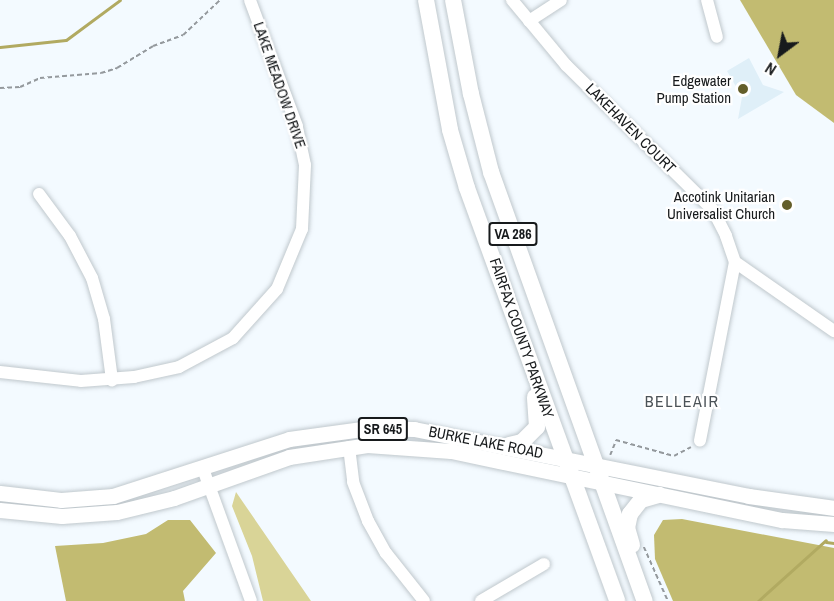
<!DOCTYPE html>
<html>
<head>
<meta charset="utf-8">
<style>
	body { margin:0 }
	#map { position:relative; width:834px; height:601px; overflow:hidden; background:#f3faff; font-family:"Archivo Narrow",sans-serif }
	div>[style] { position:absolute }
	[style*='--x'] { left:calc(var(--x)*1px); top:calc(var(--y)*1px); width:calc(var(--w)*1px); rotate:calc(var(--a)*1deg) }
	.built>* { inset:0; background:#dfeff8 }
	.green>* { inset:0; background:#d9d497 }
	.forest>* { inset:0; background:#c2bb71 }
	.stream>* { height:3px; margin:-1.5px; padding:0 1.5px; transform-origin:1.5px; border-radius:1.5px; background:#b1aa61 }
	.path>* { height:1.5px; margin-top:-0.75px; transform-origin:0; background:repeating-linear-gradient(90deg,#94999d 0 4.5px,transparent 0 7.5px) }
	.roads { filter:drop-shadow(0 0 2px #c0c8cd) drop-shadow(0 0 2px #c0c8cd) }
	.minor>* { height:12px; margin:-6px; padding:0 6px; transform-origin:6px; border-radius:6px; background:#fff }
	.major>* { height:15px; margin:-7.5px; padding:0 7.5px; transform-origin:7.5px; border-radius:7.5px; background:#fff }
	.highway>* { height:16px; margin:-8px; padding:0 8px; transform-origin:8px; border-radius:8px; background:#fff }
	.dots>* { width:16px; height:16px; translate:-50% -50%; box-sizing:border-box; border:3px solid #fff; border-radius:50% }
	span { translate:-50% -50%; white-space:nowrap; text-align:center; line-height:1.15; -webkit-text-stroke:4.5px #fff; paint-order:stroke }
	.shield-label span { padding:2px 4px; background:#fff; border:2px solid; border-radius:4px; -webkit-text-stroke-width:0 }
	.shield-label { font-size:14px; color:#171a1c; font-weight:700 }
	.poi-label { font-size:15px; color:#171a1c }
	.right { translate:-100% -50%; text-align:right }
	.street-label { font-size:15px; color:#171a1c }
	.neighbourhood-label { font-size:16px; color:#4c5358; letter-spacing:1.5px }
	.north { position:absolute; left:750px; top:24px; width:60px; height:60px; -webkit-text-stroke:4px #fff; paint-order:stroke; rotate:212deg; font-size:16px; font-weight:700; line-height:24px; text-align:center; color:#171a1c }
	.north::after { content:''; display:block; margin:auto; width:21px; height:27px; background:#171a1c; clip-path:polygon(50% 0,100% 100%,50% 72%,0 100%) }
</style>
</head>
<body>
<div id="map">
	<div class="built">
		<i style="clip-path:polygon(749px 58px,763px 85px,784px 92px,738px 119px,742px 97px,727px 71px)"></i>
	</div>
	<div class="green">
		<i style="clip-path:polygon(236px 492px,311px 601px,263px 601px,252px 556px,232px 506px)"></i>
	</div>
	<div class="forest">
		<i style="clip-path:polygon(740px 0,834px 0,834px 123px,796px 95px)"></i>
		<i style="clip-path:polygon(682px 519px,834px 548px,834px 601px,673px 601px,655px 559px,654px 535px,663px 520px)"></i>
		<i style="clip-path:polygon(168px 520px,190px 520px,216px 553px,183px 591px,185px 601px,66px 601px,55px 546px,103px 543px,146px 534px)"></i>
	</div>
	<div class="stream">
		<i style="--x:0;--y:47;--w:66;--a:-6.1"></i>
		<i style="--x:66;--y:40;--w:67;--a:-36.5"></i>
		<i style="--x:826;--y:542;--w:8;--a:7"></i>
		<i style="--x:758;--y:601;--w:91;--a:-41.9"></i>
	</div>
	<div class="path">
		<i style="--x:0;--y:88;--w:20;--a:-3"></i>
		<i style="--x:20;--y:87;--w:22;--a:-24"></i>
		<i style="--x:40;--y:78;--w:61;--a:-4.7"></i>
		<i style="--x:101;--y:73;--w:17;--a:-17"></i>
		<i style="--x:117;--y:68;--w:42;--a:-31.4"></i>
		<i style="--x:153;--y:46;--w:32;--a:-20"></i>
		<i style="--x:183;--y:35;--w:51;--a:-43.4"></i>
		<i style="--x:610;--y:455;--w:16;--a:-68"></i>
		<i style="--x:616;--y:440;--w:60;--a:15.4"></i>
		<i style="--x:674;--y:456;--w:19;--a:-28"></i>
		<i style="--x:644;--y:547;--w:59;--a:66"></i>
	</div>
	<div class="roads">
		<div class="minor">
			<i style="--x:512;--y:0;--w:85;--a:50.3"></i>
			<i style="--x:566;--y:65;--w:206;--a:44.6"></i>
			<i style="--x:713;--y:210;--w:29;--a:63"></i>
			<i style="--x:726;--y:236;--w:28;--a:71"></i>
			<i style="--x:735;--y:262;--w:182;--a:101.1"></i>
			<i style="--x:707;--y:0;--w:38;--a:75"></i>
			<i style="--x:529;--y:21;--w:38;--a:-33"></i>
			<i style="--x:39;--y:194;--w:52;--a:53.6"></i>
			<i style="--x:70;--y:236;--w:47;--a:62.4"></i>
			<i style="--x:92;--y:278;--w:43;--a:73.7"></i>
			<i style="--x:104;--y:319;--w:62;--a:82.5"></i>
			<i style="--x:735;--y:262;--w:121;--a:34.9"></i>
			<i style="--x:0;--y:372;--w:81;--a:6.3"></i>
			<i style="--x:81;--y:381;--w:53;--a:-4.3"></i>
			<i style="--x:134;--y:377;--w:46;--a:-12.5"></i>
			<i style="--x:179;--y:367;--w:61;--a:-28.2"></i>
			<i style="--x:233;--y:338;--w:66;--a:-48.1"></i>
			<i style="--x:277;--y:289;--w:65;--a:-67.4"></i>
			<i style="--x:302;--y:229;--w:64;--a:-87.3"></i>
			<i style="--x:305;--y:165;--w:40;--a:-102"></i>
			<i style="--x:297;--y:126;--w:134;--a:-110.5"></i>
			<i style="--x:349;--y:447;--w:35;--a:83"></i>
			<i style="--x:353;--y:482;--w:42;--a:69"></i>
			<i style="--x:368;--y:521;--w:37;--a:61"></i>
			<i style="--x:386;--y:553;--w:61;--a:51.6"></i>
			<i style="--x:203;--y:469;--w:140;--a:70"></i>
			<i style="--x:481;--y:601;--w:73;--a:-30.4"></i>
		</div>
		<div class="major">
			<i style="--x:0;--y:493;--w:61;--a:6.5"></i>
			<i style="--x:61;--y:500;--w:52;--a:-4.4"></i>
			<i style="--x:113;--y:496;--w:185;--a:-17.9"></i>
			<i style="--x:289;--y:439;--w:81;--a:-7.8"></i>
			<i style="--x:369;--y:428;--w:45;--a:1.3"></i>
			<i style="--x:414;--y:429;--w:342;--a:11.3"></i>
			<i style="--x:749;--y:496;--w:86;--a:8"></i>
			<i style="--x:0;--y:510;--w:62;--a:5.5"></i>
			<i style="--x:62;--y:516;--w:55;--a:-4.2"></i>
			<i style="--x:117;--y:512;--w:59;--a:-13.8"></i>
			<i style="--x:174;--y:498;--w:122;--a:-19.6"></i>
			<i style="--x:289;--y:457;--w:79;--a:-8.7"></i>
			<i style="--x:367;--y:445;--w:84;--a:4.1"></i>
			<i style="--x:451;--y:451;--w:338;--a:11.8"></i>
			<i style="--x:782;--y:520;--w:52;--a:4.4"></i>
		</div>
		<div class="highway">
			<i style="--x:426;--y:0;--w:132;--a:79.5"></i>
			<i style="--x:450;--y:130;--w:60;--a:73.7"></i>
			<i style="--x:467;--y:188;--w:439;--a:70"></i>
			<i style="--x:453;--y:0;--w:96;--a:79.2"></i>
			<i style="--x:471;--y:94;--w:81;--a:75.6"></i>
			<i style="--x:491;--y:172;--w:456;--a:70.3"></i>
			<i style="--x:509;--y:445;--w:13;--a:-13"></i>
			<i style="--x:522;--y:442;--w:21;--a:-45"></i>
			<i style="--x:537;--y:427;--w:30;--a:-94"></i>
			<i style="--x:632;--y:545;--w:18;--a:-106"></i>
			<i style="--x:627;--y:528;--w:14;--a:-78"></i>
			<i style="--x:630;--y:514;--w:18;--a:-52"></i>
			<i style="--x:641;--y:500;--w:19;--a:-16"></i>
		</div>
	</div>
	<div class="dots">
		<i style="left:743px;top:89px;background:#635e2a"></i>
		<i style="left:787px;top:205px;background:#635e2a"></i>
	</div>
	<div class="shield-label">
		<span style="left:513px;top:234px">VA 286</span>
		<span style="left:383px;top:429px">SR 645</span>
	</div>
	<div class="poi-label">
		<span class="right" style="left:731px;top:89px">Edgewater<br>Pump Station</span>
		<span class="right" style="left:775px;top:205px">Accotink Unitarian<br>Universalist Church</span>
	</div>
	<div class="street-label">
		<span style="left:280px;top:85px;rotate:71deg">LAKE MEADOW DRIVE</span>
		<span style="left:631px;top:128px;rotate:45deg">LAKEHAVEN COURT</span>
		<span style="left:522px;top:338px;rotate:71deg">FAIRFAX COUNTY PARKWAY</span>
		<span style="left:486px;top:442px;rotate:11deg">BURKE LAKE ROAD</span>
	</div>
	<div class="neighbourhood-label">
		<span style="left:682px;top:401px">BELLEAIR</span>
	</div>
	<div class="north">N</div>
</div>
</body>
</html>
